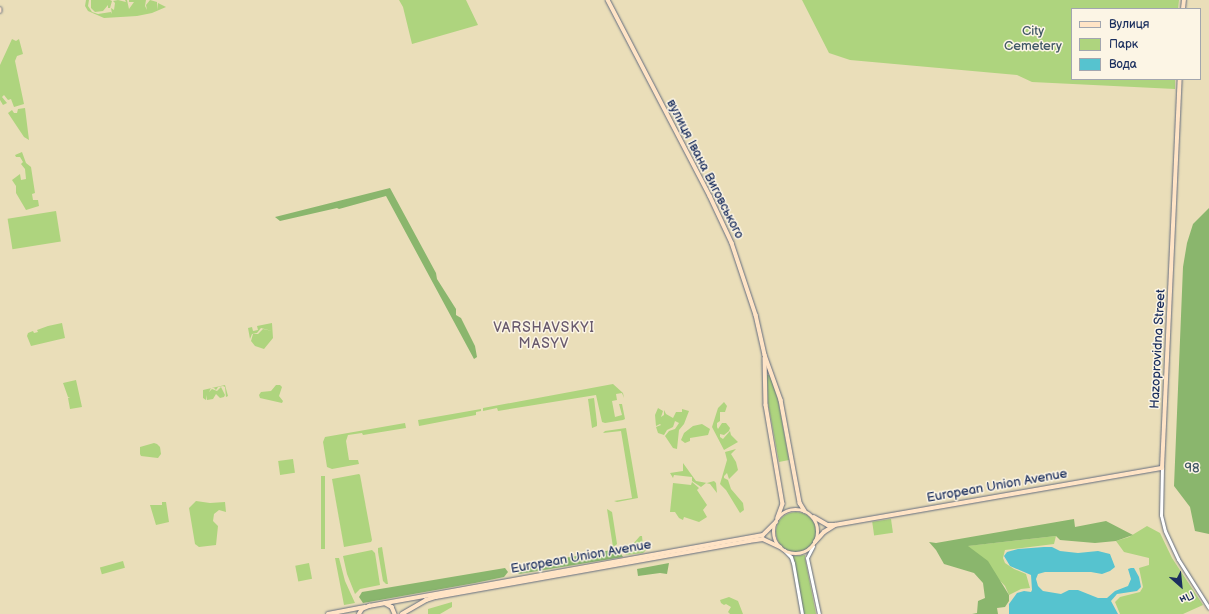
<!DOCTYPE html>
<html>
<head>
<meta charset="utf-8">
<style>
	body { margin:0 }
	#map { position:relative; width:1209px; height:614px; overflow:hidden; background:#eadeb9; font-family:"Balsamiq Sans",sans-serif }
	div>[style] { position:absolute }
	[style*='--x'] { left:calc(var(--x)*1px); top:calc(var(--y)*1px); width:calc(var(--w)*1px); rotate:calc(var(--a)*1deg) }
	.green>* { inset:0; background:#aed47e; transform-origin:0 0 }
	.round { border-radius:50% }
	.forest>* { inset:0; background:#8ab66d }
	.water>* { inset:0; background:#56c3cf }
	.roads { filter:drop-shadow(0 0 1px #636c7e) drop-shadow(0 0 1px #636c7e) }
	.tertiary>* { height:3px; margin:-1.5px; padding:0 1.5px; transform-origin:1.5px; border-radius:1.5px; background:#fff }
	.secondary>* { height:3.5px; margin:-1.75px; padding:0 1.75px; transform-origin:1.75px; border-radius:1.75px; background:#ffe4c6 }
	.secondary>.ring { margin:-1.75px; padding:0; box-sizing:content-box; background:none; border:3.5px solid #ffe4c6; border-radius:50% }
	span { translate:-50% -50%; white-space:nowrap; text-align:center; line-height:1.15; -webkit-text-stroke:3px #fcf5e5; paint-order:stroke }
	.park-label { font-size:13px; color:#405866 }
	.street-label { font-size:13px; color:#1b2f5e }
	.neighbourhood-label { font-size:14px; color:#695a6e; letter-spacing:1px }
	.legend { position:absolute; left:1071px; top:8px; width:130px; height:72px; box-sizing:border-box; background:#fcf5e5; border:1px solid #a2a6af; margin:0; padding:5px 7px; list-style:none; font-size:12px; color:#1b2f5e }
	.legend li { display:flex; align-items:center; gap:8px; height:20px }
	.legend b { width:20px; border:1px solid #a2a6af }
	.north { position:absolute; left:1161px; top:566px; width:40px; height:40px; -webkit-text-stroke:3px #fcf5e5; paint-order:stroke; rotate:153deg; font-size:11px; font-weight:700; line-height:16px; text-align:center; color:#1b2f5e }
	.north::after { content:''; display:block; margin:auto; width:14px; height:18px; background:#1b2f5e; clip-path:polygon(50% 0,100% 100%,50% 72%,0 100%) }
</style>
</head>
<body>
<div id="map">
	<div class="green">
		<i style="clip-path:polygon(86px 0,89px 0,88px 6px,92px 12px,98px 14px,111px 12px,112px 14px,116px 15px,112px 14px,111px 8px,114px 10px,115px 3px,113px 1px,118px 0,126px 2px,125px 0,127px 0,129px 9px,134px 2px,129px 2px,129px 0,146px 0,145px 6px,147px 10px,146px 5px,150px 0,157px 2px,157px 10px,158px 3px,166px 7px,152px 13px,137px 16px,104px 18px,88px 11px,85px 6px)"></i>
		<i style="clip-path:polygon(91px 0,110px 0,112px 1px,110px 8px,108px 8px,108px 5px,103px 11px,95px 12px,91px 8px)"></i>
		<i style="clip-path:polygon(399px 0,466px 0,478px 25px,412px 44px,403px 7px)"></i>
		<i style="clip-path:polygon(802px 0,1179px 0,1178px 9px,1072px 9px,1072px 79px,1175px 79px,1175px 89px,1032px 82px,1017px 75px,850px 60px,829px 53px)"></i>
		<i style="clip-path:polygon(12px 39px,16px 41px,19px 39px,23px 54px,17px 56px,15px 61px,24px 104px,14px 107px,11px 99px,8px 100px,4px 95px,2px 97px,7px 103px,3px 105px,0 100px,0 65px)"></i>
		<i style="clip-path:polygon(25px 108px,29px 140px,24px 137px,8px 113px,12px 110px,14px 113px,17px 113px,18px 109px)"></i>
		<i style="clip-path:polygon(22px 152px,26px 163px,31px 167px,35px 193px,32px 194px,33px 200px,38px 200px,39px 206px,26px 210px,16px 193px,16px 186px,12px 180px,20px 174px,21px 180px,26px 179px,25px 169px,21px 164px,23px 162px,20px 157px,16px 157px,15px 155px)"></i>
		<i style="left:56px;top:211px;width:31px;height:49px;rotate:81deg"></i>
		<i style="clip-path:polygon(62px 323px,65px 338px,31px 346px,27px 336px,28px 333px,33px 331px,34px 333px,38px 332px,37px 330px,48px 326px)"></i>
		<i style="clip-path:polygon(272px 323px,273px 338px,264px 349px,255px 346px,251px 341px,253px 334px,258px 334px,263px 329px,272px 331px,261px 328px,257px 333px,252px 334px,250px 339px,248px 328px,252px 327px,253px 331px,258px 330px,257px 326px)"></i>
		<i style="clip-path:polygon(767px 375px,770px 375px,778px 400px,789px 460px,779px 462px,768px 403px)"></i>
		<i style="clip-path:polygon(76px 380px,82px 407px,70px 409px,68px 398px,70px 397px,68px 397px,63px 383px)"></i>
		<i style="clip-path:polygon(613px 384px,623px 393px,624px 398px,622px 393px,616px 394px,617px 400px,612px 401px,615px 417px,622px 415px,619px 404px,622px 404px,625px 419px,623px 420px,605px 423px,602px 422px,596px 395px,498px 411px,497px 408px,483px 411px,483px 408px)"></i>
		<i style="clip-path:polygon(225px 385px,228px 396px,226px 397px,225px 387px,223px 386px,218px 387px,216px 390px,214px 388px,211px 388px,209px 392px,212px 389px,217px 391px,221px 387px,225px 395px,224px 397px,220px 398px,216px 394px,213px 399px,207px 400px,206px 395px,206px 400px,203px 398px,203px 390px)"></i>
		<i style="clip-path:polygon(276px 385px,280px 385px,282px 387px,279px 396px,283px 401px,282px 403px,260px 398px,259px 395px,261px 392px,271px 391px)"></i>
		<i style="clip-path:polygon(594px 398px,597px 423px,597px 426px,592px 428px,588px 399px)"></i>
		<i style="clip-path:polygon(724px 402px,727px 406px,725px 412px,720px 412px,720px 421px,717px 423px,717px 427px,718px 429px,722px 423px,726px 423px,730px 428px,729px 431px,724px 435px,720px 434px,720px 437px,723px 439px,730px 431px,731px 435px,738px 442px,724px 450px,712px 427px,718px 408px)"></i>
		<i style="clip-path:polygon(658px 408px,663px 411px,661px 417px,664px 415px,664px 410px,666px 414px,673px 418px,676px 412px,682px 412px,682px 409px,689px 411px,684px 424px,679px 430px,677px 449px,673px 448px,665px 436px,669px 431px,675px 429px,679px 423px,675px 421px,673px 427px,667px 430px,664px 435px,658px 433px,656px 427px,661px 425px,660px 424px,656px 426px,655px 415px)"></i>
		<i style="clip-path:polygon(481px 409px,481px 411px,476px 412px,476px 415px,419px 426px,418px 420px)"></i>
		<i style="clip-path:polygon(405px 423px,406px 428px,363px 435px,362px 433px,348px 435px,346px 441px,349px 460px,358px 460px,359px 464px,332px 469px,327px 467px,323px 442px,325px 437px)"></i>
		<i style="clip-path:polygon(702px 424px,710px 429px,708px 435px,690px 438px,690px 441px,685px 443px,681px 440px,684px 433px,693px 426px)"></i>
		<i style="clip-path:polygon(626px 428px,638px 498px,617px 502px,614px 501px,632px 498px,621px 431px,603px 433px,605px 431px)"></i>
		<i style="clip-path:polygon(154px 443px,157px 444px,160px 447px,161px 454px,158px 458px,141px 456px,140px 454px,140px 447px)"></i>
		<i style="clip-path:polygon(736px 449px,731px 454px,736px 462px,738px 470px,729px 479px,727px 473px,724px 476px,724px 478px,728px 480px,731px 489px,743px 503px,744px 510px,740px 513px,726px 490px,720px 484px,727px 460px,725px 452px)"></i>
		<i style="left:293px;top:459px;width:14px;height:15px;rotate:82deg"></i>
		<i style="clip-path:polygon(683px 463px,696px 481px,707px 483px,714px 481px,716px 483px,717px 493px,710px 484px,706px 483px,701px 487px,692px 481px,692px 477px,674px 475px,673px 478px,670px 473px,683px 471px)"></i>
		<i style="clip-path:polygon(359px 474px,360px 475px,372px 540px,371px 542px,344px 547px,332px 479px)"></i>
		<i style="left:321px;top:476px;width:4px;height:73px"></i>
		<i style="clip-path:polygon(692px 482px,699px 488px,697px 490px,707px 505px,703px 510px,707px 517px,699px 522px,684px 517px,683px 520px,679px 518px,675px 512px,670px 512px,673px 483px,691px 485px)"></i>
		<i style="clip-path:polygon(196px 501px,210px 503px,225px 502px,226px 512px,219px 510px,214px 514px,213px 521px,218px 526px,216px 545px,199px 547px,195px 544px,189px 508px)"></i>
		<i style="clip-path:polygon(162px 502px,166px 502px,169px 522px,156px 525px,150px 505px,162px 505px)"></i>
		<i style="clip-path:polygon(607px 509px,612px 512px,617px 544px,615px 546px,613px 547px)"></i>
		<i class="round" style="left:776px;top:512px;width:40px;height:40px"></i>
		<i style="left:891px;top:519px;width:14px;height:19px;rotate:82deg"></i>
		<i style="clip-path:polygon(1147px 526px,1160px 533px,1172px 558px,1203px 605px,1183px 614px,1120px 614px,1115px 602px,1120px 597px,1140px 592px,1143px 587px,1139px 568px,1149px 565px,1149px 558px,1124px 552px,1116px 541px,1129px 537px)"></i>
		<i style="clip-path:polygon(640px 536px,642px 536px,643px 546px,647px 546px,646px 550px,643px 553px,626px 555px,622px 550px,624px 547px,625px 545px,633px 544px)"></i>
		<i style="clip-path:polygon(1056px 536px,1054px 544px,1005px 550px,1003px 558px,1005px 563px,1014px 569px,1026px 574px,1030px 588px,1021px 589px,1009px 595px,1005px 586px,967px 546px)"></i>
		<i style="clip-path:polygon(382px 547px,388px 584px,386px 584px,383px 581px,378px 552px,378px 548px)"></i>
		<i style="clip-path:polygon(372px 550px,375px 553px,380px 585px,360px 589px,355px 594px,347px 574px,343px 556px)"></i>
		<i style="clip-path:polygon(805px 555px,805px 558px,816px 614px,804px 614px,793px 556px)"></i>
		<i style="clip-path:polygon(335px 558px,339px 558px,345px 581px,355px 603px,344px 605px)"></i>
		<i style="left:123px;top:561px;width:7px;height:24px;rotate:74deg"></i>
		<i style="left:309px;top:563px;width:16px;height:14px;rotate:79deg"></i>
		<i style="clip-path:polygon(729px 597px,738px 601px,743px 614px,730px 614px,728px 612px,731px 607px,726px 604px,724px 605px,721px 603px,720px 600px)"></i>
		<i style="clip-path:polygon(452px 602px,452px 607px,440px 614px,428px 614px,428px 609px)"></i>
	</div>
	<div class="forest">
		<i style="clip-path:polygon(390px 188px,436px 273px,437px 279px,456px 309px,456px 315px,461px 318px,475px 346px,477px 357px,474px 359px,386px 196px,339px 209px,337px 208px,280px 221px,275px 217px)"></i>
		<i style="clip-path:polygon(1209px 208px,1209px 534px,1195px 531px,1190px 507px,1174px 486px,1183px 267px,1187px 243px,1193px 224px)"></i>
		<i style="clip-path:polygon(1074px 519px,1075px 527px,1106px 521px,1133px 535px,1116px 541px,1095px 543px,1060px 540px,1056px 536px,968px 546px,988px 561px,1009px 595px,1009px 601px,1005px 607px,997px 608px,998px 614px,972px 614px,977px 613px,978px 601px,985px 598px,983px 583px,974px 573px,944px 564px,936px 550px,929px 542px,936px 543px)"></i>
		<i style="clip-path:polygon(618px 549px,623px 557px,519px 574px,515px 570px,516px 566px)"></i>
		<i style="clip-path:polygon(669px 563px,667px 574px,660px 573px,638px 576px,637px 569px)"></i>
		<i style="clip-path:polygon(505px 568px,508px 572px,504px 577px,475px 583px,363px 603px,359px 597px,362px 592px)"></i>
	</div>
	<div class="water">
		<i style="clip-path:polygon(1044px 547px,1052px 547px,1060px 551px,1078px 553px,1098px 551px,1110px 554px,1115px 567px,1110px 571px,1102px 574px,1091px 572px,1045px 572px,1038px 574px,1036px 579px,1038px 586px,1043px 591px,1061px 594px,1069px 590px,1078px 590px,1098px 598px,1107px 598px,1115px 591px,1128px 586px,1131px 579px,1128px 569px,1131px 568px,1134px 568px,1139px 577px,1141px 587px,1137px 591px,1117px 594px,1111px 601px,1118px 614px,1009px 614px,1009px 604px,1017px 593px,1024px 591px,1031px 592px,1032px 590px,1031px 575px,1010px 566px,1004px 556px,1007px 552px,1018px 549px)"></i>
	</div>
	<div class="roads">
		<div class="tertiary">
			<i style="--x:1162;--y:468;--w:47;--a:91.2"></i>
			<i style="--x:1161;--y:515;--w:16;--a:76"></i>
			<i style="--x:1165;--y:531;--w:31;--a:65"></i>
			<i style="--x:1178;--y:559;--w:58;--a:57.7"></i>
			<i style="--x:813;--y:546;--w:13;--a:117"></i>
			<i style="--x:807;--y:558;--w:57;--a:77.9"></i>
			<i style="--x:784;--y:550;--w:10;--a:45"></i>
			<i style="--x:791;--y:557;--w:6;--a:72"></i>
			<i style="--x:793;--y:563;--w:52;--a:80"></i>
		</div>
		<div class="secondary">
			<i style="--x:608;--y:0;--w:221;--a:62.5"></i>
			<i style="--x:710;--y:196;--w:52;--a:64.9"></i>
			<i style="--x:732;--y:243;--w:76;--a:71.6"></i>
			<i style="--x:756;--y:315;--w:41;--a:77.3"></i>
			<i style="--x:765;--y:355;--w:48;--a:70.4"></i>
			<i style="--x:781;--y:400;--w:105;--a:79.5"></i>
			<i style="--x:800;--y:503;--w:9;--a:58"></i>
			<i style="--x:0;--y:9;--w:2;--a:90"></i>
			<i style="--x:1183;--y:9;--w:9;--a:-84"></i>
			<i style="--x:765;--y:358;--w:47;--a:88.8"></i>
			<i style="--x:766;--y:405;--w:100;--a:80.3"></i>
			<i style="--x:783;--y:504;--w:15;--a:110"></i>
			<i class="ring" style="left:774px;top:510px;width:40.5px;height:40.5px"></i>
			<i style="--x:814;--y:517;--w:16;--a:30"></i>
			<i style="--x:828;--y:525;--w:6;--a:0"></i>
			<i style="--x:815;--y:542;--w:13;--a:-48"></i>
			<i style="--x:824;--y:532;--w:13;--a:-32"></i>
			<i style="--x:835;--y:525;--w:332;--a:-9.9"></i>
			<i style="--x:1162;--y:468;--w:389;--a:-87.4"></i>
			<i style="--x:385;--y:603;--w:8;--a:30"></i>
			<i style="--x:392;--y:607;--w:8;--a:67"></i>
			<i style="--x:328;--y:614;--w:37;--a:-11"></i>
			<i style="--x:359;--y:614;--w:6;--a:-59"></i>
			<i style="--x:362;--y:609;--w:8;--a:-23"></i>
			<i style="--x:369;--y:606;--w:400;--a:-10.2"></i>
			<i style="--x:763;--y:535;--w:18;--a:-45"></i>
			<i style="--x:402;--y:614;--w:28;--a:-30"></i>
			<i style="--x:426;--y:600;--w:10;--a:-17"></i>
			<i style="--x:436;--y:597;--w:318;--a:-10.1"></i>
			<i style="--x:749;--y:541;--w:14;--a:-8"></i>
			<i style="--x:763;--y:539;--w:19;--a:25"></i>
		</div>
	</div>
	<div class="park-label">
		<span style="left:1033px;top:39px">City<br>Cemetery</span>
		<span style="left:1192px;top:468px">98</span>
	</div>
	<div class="street-label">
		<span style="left:705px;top:169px;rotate:63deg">вулиця Івана Виговського</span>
		<span style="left:1158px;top:349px;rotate:-87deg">Hazoprovidna Street</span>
		<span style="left:997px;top:486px;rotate:-10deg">European Union Avenue</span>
		<span style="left:581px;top:557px;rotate:-10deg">European Union Avenue</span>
	</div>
	<div class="neighbourhood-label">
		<span style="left:544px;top:336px">VARSHAVSKYI<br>MASYV</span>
	</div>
	<ul class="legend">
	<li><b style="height:5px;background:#ffe4c6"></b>Вулиця</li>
	<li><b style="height:11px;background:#aed47e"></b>Парк</li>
	<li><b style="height:11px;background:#56c3cf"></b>Вода</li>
	</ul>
	<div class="north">Пн</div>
</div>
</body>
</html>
